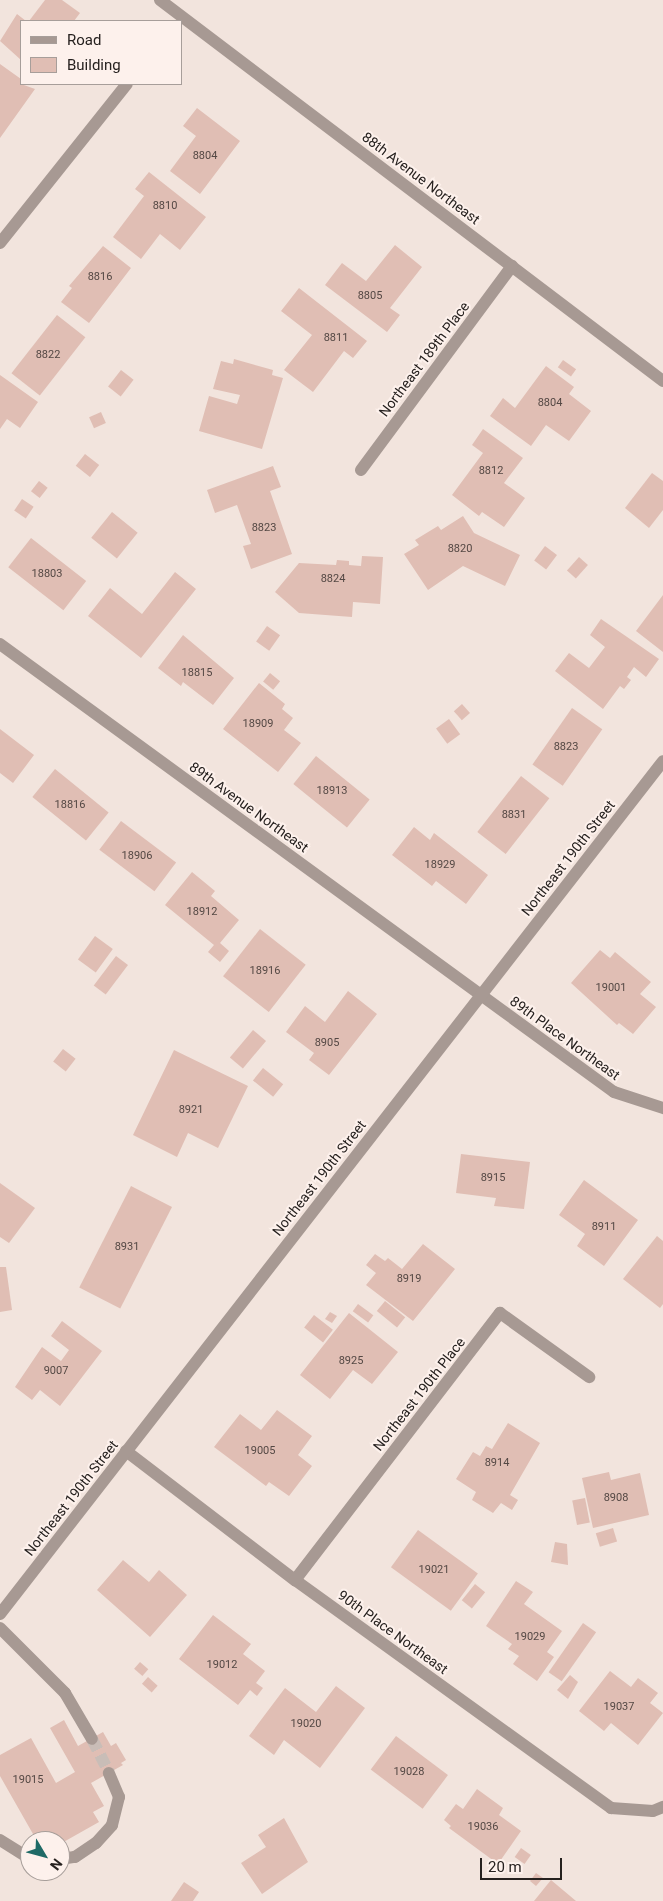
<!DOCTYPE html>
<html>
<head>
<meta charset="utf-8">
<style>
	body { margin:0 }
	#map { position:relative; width:663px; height:1901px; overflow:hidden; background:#f2e4dd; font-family:Roboto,sans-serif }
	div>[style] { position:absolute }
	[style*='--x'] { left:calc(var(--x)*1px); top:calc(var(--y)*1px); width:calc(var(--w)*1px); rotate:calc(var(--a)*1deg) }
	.building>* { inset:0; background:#e0beb4; transform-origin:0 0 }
	.minor-tunnel>* { height:12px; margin-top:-6px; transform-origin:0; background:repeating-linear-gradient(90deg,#c9bdb7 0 12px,transparent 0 18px) }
	.minor>* { height:12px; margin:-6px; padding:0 6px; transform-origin:6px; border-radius:6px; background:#a79993 }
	span { translate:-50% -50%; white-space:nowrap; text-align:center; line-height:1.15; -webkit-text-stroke:4px #fdf1ec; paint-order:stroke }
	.number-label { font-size:11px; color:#544844 }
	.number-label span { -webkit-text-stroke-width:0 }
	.street-label { font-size:14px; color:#26211f }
	.legend { position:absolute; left:20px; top:20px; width:162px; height:65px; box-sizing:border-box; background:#fdf1ec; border:1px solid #a79e9a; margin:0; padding:6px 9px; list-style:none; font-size:15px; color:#26211f }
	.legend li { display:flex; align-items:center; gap:10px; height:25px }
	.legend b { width:25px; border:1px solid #a79e9a }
	.north { position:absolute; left:20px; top:1831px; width:50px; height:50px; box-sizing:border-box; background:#fdf1ec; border:1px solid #a79e9a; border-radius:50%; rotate:127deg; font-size:14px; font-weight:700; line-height:20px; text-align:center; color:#26211f }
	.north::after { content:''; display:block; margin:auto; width:18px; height:22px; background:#1f6a66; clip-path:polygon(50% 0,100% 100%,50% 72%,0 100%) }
	.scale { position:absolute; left:480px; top:1858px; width:82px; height:22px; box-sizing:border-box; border:2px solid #26211f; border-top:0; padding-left:6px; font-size:15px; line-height:18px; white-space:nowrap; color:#26211f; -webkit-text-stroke:4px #fdf1ec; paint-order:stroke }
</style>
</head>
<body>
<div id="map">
	<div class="building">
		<i style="clip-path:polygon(45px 0,62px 0,80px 13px,74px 21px,29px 21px)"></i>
		<i style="clip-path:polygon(17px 14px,26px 21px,21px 21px,21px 60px,0 41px)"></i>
		<i style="clip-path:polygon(0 64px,21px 79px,21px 84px,35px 89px,0 138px)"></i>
		<i style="clip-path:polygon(197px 108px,240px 141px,200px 194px,170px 171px,196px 136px,183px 126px)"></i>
		<i style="clip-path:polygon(149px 172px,206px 217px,180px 250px,160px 234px,141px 259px,113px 237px,144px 196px,135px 189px)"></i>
		<i style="clip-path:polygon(395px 245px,422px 267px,390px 308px,400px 315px,387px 332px,325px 285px,342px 263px,366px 281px)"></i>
		<i style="clip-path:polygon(103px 246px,131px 268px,89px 323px,61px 302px,72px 288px,69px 286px)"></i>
		<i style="clip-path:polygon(299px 288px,367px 341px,353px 358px,344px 351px,313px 392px,284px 370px,312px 335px,281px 311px)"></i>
		<i style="left:57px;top:315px;width:36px;height:74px;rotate:38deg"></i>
		<i style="clip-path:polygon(234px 359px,273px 370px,272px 375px,283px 378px,262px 449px,199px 431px,209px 396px,237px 404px,240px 395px,213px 389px,221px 361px,233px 364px)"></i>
		<i style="left:563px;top:360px;width:16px;height:9px;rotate:35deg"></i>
		<i style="clip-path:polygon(546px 366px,574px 387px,569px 394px,591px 411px,569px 441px,546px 425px,531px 446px,490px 416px,503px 398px,515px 408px)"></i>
		<i style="left:121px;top:370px;width:16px;height:21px;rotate:38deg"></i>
		<i style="clip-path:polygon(0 375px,38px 402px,20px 428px,7px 419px,0 429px)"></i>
		<i style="left:101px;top:412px;width:12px;height:13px;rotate:66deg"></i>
		<i style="clip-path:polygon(483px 429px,523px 458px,504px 483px,525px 498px,504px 527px,482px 512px,479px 516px,452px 495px,483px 453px,472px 445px)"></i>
		<i style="left:85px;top:454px;width:18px;height:15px;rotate:38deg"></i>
		<i style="clip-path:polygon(273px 466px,281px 487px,270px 491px,292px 554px,251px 569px,243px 546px,251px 544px,237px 505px,215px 513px,207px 490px)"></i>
		<i style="clip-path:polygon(652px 473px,663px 481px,663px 510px,649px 528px,625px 508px)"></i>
		<i style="left:39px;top:481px;width:11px;height:13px;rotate:38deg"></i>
		<i style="left:22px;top:499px;width:14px;height:14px;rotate:34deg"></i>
		<i style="left:112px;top:512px;width:33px;height:33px;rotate:39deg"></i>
		<i style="clip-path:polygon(463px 516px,474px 533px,520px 555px,505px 586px,463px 566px,428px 590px,404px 554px,419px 545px,415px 540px,438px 526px,441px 530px)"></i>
		<i style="left:31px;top:538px;width:70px;height:37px;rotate:38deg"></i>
		<i style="left:545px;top:546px;width:15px;height:18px;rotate:37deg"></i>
		<i style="clip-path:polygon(362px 556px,383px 557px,380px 604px,353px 602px,352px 617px,299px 613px,275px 592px,299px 563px,336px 565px,337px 560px,349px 561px,349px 565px,361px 566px)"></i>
		<i style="left:579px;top:557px;width:12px;height:18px;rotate:42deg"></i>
		<i style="clip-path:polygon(175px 572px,196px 589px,141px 658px,88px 616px,110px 588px,142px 614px)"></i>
		<i style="clip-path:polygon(663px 595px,663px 652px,636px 631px)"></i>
		<i style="clip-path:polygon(601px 619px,659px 659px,646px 677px,634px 667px,627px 677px,631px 680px,624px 689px,620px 686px,603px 709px,555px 671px,569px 653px,589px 668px,605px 647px,590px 635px)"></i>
		<i style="left:267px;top:626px;width:16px;height:19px;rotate:35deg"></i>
		<i style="clip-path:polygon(183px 635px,234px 678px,213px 705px,183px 682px,181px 686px,158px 668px)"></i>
		<i style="left:270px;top:673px;width:13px;height:11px;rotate:39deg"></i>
		<i style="clip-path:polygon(259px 683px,285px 704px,282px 709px,293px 718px,284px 730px,301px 743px,278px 772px,223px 729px)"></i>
		<i style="left:462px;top:704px;width:12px;height:11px;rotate:48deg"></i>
		<i style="left:572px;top:708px;width:37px;height:69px;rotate:35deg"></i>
		<i style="left:449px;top:719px;width:19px;height:16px;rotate:54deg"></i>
		<i style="clip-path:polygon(0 729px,34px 755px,13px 783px,0 773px)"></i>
		<i style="left:316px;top:756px;width:69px;height:36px;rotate:39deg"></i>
		<i style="left:55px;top:769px;width:69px;height:36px;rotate:39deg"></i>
		<i style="left:521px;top:776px;width:36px;height:71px;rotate:38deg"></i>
		<i style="left:121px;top:821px;width:69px;height:36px;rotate:37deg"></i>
		<i style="clip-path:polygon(414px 827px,430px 840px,434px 833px,488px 875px,466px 904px,436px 881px,432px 886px,392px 855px)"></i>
		<i style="clip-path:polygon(192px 872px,215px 891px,211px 896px,239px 920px,220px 943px,229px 951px,220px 962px,208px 952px,214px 945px,165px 905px)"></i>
		<i style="left:260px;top:929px;width:58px;height:60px;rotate:38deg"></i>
		<i style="left:95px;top:936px;width:22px;height:29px;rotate:36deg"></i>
		<i style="clip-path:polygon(600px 950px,610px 958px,615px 952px,651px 982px,640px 994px,656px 1007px,633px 1034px,619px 1023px,617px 1025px,571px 983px)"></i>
		<i style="left:116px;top:956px;width:15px;height:37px;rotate:37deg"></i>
		<i style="clip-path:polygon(348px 991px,377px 1014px,329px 1075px,309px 1060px,314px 1053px,286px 1032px,305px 1006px,325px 1022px)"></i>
		<i style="left:253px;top:1030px;width:17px;height:36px;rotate:40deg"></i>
		<i style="left:63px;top:1049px;width:16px;height:16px;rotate:38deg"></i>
		<i style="clip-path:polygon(174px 1050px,248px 1086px,218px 1148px,188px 1133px,177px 1157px,133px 1135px)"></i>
		<i style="left:263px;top:1068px;width:26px;height:16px;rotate:39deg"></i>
		<i style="clip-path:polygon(461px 1154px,530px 1162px,524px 1209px,494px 1206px,496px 1198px,456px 1193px)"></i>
		<i style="clip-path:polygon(584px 1180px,638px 1220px,604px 1266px,577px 1246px,585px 1234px,559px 1215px)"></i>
		<i style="clip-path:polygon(0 1183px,35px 1208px,9px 1243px,0 1237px)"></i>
		<i style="left:131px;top:1186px;width:46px;height:114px;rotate:27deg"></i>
		<i style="clip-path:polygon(657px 1236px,663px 1241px,663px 1304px,660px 1308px,623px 1279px)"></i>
		<i style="clip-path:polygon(423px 1244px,455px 1269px,413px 1321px,366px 1285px,376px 1273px,366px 1265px,375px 1254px,385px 1261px,388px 1258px,402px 1269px)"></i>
		<i style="clip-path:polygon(0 1267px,6px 1267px,12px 1310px,0 1312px)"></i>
		<i style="left:385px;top:1301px;width:26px;height:13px;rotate:39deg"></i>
		<i style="left:358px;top:1304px;width:19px;height:9px;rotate:36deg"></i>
		<i style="clip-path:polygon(330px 1312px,337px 1316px,332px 1323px,325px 1319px)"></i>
		<i style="clip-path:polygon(349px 1313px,398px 1352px,372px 1384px,353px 1370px,330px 1399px,300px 1375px)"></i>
		<i style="left:314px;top:1315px;width:24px;height:16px;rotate:38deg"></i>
		<i style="clip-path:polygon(62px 1321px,102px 1351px,60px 1406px,40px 1390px,32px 1400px,15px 1387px,42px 1347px,61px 1361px,69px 1350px,51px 1336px)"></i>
		<i style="clip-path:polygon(277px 1410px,312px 1436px,298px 1455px,312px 1466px,289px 1496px,269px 1482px,266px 1486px,214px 1447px,240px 1414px,261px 1430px)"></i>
		<i style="clip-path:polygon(508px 1423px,540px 1443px,510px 1495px,518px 1500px,512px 1510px,501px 1503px,493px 1513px,472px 1500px,476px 1492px,456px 1479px,473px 1452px,480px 1456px,486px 1446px,492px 1449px)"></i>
		<i style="clip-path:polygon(609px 1472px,611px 1480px,640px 1473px,649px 1515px,593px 1528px,582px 1478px)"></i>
		<i style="left:585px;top:1498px;width:25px;height:13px;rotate:79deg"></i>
		<i style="left:613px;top:1528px;width:14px;height:18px;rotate:73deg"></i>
		<i style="left:418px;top:1530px;width:74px;height:46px;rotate:36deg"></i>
		<i style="clip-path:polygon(555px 1542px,567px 1544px,568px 1565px,551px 1562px)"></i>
		<i style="clip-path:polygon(123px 1560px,149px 1582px,159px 1570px,187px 1595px,150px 1637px,97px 1590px)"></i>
		<i style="clip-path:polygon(516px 1581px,533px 1592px,524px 1604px,562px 1631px,547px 1652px,554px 1657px,537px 1681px,513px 1664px,519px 1656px,508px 1649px,512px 1644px,486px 1626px)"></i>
		<i style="left:475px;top:1584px;width:13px;height:21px;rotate:39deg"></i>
		<i style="clip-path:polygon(213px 1615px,251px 1644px,243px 1654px,265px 1671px,256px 1683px,263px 1688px,257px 1696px,250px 1690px,238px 1705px,179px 1659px)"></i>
		<i style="left:583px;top:1623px;width:16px;height:60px;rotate:35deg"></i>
		<i style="left:140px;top:1662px;width:11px;height:9px;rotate:41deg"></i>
		<i style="clip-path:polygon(610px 1671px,631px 1687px,638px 1678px,658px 1693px,650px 1703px,663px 1713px,638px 1745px,611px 1723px,604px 1731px,579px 1711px)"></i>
		<i style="clip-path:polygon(570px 1675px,578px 1682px,568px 1699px,557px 1690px)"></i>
		<i style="left:148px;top:1677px;width:13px;height:9px;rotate:42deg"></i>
		<i style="clip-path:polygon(336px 1686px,365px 1708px,320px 1768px,284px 1740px,274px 1755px,249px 1736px,285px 1688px,316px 1712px)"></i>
		<i style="clip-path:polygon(64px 1720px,78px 1746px,103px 1732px,111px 1746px,116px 1743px,126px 1760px,121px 1763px,123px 1765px,91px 1783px,104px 1806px,93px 1812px,99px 1822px,60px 1844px,60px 1841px,37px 1841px,0 1776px,0 1755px,31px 1738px,56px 1783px,75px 1772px,50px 1728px)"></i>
		<i style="left:396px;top:1736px;width:65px;height:42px;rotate:37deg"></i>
		<i style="clip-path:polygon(477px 1789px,503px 1808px,499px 1815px,521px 1831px,498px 1864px,449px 1828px,451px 1826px,444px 1820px,456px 1804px,463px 1809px)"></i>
		<i style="clip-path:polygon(284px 1818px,308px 1862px,262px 1894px,241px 1863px,266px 1847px,258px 1835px)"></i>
		<i style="left:521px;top:1848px;width:12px;height:11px;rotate:35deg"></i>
		<i style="clip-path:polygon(536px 1873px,543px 1878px,536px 1886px,530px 1881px)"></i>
		<i style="clip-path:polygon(551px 1880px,576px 1901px,534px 1901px)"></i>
		<i style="clip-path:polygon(184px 1882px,199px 1892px,193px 1901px,171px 1901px)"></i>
	</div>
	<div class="minor-tunnel">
		<i style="--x:92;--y:1739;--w:38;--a:63"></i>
	</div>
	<div class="minor">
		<i style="--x:160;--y:0;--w:631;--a:37.14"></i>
		<i style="--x:0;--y:243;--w:203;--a:-51.4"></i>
		<i style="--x:361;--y:470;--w:254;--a:-53.5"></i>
		<i style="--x:0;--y:644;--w:760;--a:36.12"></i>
		<i style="--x:614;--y:1092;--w:52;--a:18.1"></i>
		<i style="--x:126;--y:1451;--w:213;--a:37.4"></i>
		<i style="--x:295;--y:1580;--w:390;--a:35.8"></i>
		<i style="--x:611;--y:1808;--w:42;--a:4.1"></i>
		<i style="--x:653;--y:1811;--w:11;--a:-22"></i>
		<i style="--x:295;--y:1580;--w:337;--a:-52.5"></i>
		<i style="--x:500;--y:1313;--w:110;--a:35.7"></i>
		<i style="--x:0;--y:1614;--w:1080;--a:-52.14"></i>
		<i style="--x:0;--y:1628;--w:92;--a:45"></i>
		<i style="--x:65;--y:1693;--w:53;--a:59.6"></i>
		<i style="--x:0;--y:1840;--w:36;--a:32"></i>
		<i style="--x:60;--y:1859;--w:15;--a:-8"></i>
		<i style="--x:75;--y:1857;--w:25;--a:-34"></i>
		<i style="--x:96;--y:1843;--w:24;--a:-48"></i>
		<i style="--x:112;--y:1825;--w:29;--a:-76"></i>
		<i style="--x:119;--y:1797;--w:26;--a:-113"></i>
	</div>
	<div class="number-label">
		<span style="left:205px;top:156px">8804</span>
		<span style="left:165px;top:206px">8810</span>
		<span style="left:100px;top:277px">8816</span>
		<span style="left:370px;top:296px">8805</span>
		<span style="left:336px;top:338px">8811</span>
		<span style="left:48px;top:355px">8822</span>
		<span style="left:550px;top:403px">8804</span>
		<span style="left:491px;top:471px">8812</span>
		<span style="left:264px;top:528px">8823</span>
		<span style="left:460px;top:549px">8820</span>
		<span style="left:47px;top:574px">18803</span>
		<span style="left:333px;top:579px">8824</span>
		<span style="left:197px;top:673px">18815</span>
		<span style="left:258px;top:724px">18909</span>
		<span style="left:566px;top:747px">8823</span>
		<span style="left:332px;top:791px">18913</span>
		<span style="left:70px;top:805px">18816</span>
		<span style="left:514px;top:815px">8831</span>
		<span style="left:137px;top:856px">18906</span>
		<span style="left:440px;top:865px">18929</span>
		<span style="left:202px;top:912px">18912</span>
		<span style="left:265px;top:971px">18916</span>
		<span style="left:611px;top:988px">19001</span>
		<span style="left:327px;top:1043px">8905</span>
		<span style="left:191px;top:1110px">8921</span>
		<span style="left:493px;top:1178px">8915</span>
		<span style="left:604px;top:1227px">8911</span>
		<span style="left:127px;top:1247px">8931</span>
		<span style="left:409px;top:1279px">8919</span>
		<span style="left:351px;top:1361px">8925</span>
		<span style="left:56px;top:1371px">9007</span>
		<span style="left:260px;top:1451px">19005</span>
		<span style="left:497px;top:1463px">8914</span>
		<span style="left:616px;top:1498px">8908</span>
		<span style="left:434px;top:1570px">19021</span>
		<span style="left:530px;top:1637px">19029</span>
		<span style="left:222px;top:1665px">19012</span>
		<span style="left:619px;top:1707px">19037</span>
		<span style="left:306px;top:1724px">19020</span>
		<span style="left:409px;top:1772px">19028</span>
		<span style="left:28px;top:1780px">19015</span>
		<span style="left:483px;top:1827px">19036</span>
	</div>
	<div class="street-label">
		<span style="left:421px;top:178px;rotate:37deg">88th Avenue Northeast</span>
		<span style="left:424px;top:359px;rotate:-53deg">Northeast 189th Place</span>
		<span style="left:249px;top:807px;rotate:36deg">89th Avenue Northeast</span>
		<span style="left:568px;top:858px;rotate:-52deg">Northeast 190th Street</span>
		<span style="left:565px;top:1038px;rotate:36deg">89th Place Northeast</span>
		<span style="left:319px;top:1178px;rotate:-52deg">Northeast 190th Street</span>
		<span style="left:419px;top:1394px;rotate:-52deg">Northeast 190th Place</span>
		<span style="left:71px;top:1498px;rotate:-52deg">Northeast 190th Street</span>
		<span style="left:393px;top:1632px;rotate:36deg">90th Place Northeast</span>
	</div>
	<ul class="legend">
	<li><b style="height:6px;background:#a79993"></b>Road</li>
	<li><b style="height:14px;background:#e0beb4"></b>Building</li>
	</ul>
	<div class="north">N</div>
	<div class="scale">20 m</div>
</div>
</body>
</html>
